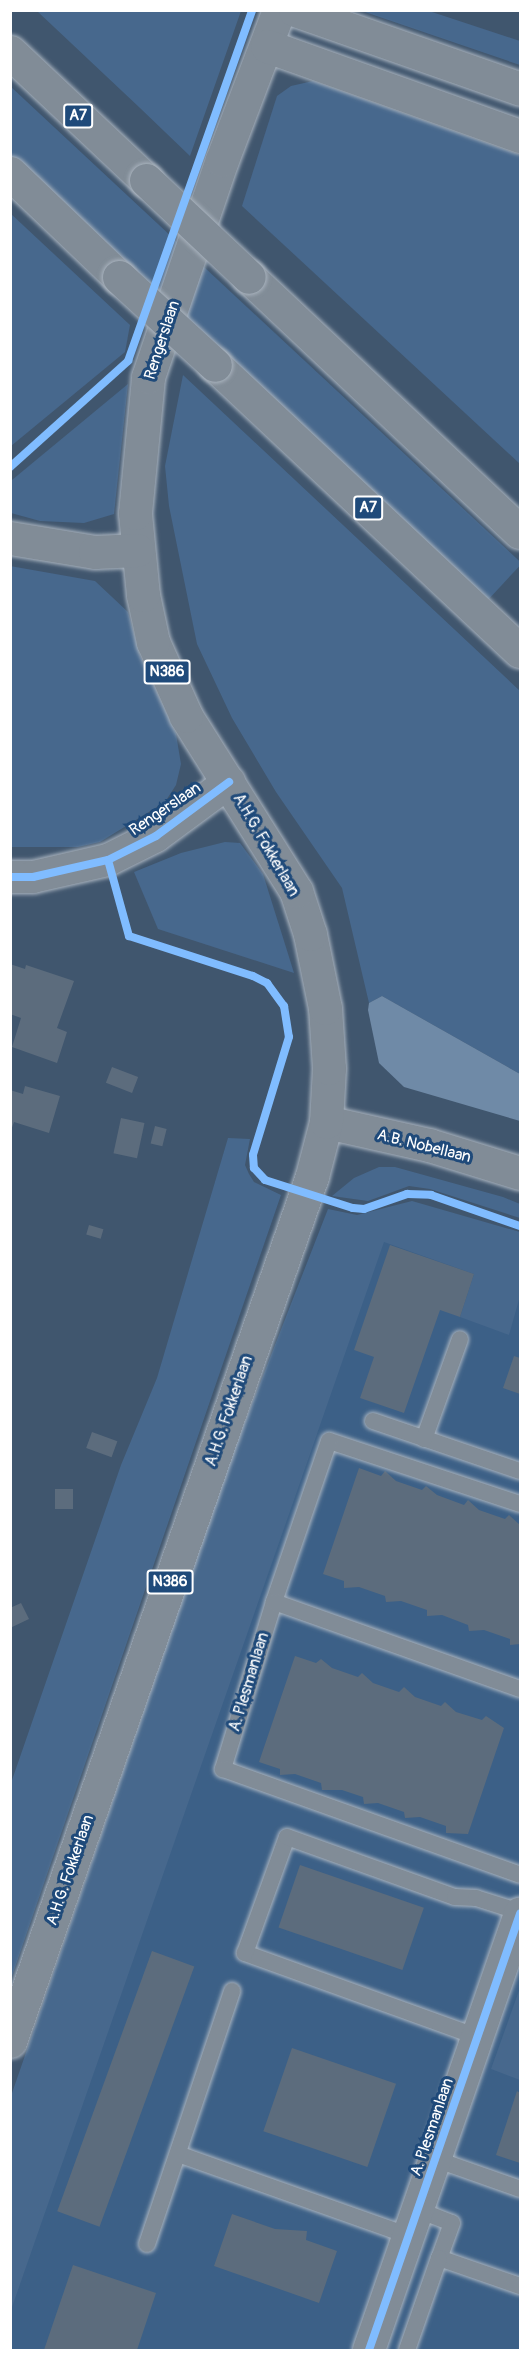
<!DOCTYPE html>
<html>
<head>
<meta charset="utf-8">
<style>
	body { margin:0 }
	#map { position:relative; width:531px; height:2361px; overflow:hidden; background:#40566e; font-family:Pangolin,sans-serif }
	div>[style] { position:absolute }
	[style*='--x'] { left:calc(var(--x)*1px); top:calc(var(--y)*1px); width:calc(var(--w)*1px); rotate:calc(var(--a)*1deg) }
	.built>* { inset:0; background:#3c6087 }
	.green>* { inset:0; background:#47688d; transform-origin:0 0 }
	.water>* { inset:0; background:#6f8aa7 }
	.building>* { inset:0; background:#5c6c7d; transform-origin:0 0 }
	.roads { filter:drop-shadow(0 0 2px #a9b3be) drop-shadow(0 0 2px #a9b3be) }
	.lane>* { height:16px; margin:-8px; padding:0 8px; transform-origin:8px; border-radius:8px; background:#818c97 }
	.street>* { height:32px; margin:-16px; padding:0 16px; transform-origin:16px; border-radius:16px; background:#818c97 }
	.primary>* { height:33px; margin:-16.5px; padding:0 16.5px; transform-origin:16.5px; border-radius:16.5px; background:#818c97 }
	.highway>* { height:33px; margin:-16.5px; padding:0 16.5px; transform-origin:16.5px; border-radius:16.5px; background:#818c97 }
	.bridges { filter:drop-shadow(0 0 2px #a9b3be) drop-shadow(0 0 2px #a9b3be) }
	.highway-bridge>* { height:33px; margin:-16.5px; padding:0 16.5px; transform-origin:16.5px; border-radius:16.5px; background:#818c97 }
	.cycleway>* { height:8px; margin:-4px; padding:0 4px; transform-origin:4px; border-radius:4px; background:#80bcff }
	span { translate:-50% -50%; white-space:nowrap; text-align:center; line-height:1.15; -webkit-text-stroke:6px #1f4a7a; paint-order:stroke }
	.shield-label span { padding:2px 4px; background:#1f4a7a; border:2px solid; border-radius:4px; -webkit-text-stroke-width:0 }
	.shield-label { font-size:15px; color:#fff; font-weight:700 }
	.street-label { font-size:16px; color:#fff }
	.frame { position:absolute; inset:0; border:12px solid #fff; pointer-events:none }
</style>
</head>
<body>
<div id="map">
	<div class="built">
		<i style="clip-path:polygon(385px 1212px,520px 1239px,520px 2350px,11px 2350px,11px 2244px)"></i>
	</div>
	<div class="green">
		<i style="clip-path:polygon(37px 11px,241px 11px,190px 156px,140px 108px)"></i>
		<i style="clip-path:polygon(362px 11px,429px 11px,520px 41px,520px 65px)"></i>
		<i style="clip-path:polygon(313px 81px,520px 155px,520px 464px,242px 206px,277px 96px,291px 86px)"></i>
		<i style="left:10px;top:86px;width:700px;height:54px;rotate:43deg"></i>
		<i style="clip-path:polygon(10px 213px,130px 325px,125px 352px,11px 446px)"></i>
		<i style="clip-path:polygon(183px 375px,520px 691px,520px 1074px,382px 996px,369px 1003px,342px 888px,276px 792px,232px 718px,197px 644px,169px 506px,165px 466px)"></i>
		<i style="clip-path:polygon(128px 384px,114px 514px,84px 523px,40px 521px,11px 513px,12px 480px)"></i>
		<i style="clip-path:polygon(10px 566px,95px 581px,128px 612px,140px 656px,176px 734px,181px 764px,176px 785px,165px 802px,100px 842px,78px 847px,11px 847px)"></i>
		<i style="clip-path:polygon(225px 842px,240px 843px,263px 874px,294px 973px,158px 929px,134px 872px,181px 853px)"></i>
		<i style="clip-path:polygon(228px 1138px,250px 1139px,245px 1165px,249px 1174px,254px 1182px,281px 1195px,11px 1979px,11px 1783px,121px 1465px,157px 1378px)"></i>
		<i style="clip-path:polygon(379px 1167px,395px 1167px,503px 1197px,520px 1204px,520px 1218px,430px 1189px,409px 1186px,368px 1201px,332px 1196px,354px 1178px)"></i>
		<i style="clip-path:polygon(412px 1201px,520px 1232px,520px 1296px,509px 1335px,460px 1317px,474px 1274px,384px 1242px,11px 2310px,11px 2096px,234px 1450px,328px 1209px,357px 1215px)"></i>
		<i style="clip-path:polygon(520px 1988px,520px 2080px,491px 2069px)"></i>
	</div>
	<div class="water">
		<i style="clip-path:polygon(382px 996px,520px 1074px,520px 1121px,404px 1087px,379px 1063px,368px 1010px,369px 1003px)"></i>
	</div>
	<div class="building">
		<i style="clip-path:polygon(10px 964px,25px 969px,26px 965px,74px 981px,57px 1028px,67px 1032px,57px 1063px,12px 1047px,21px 1018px,10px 1014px)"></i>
		<i style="left:112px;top:1067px;width:28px;height:17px;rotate:21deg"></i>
		<i style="clip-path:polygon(25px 1086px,60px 1096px,49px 1133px,14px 1122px,10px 1133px,10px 1090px,23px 1094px)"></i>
		<i style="left:121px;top:1118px;width:24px;height:36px;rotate:12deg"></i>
		<i style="left:155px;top:1126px;width:12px;height:18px;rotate:14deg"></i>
		<i style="left:89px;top:1225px;width:15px;height:10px;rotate:16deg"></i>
		<i style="clip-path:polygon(390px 1245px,474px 1274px,460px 1317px,440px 1310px,404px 1413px,360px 1398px,374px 1357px,354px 1350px)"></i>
		<i style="clip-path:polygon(514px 1356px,520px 1358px,520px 1394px,503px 1388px)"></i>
		<i style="left:92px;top:1432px;width:27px;height:17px;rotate:20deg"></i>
		<i style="clip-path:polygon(359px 1468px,381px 1476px,385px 1471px,396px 1481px,422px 1490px,426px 1486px,437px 1495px,464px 1505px,468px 1500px,479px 1510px,505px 1519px,509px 1515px,520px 1525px,520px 1644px,510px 1645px,510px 1639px,484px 1630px,469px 1631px,468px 1625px,442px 1615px,427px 1616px,427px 1610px,401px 1601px,386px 1602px,385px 1596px,359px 1587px,344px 1588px,344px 1581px,323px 1574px)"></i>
		<i style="left:55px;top:1489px;width:18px;height:20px"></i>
		<i style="clip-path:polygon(21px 1603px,29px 1619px,10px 1628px,10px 1608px)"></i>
		<i style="clip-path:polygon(295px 1656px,316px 1663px,321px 1659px,332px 1668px,358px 1677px,362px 1673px,373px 1683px,399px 1692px,404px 1687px,415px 1697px,441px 1706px,445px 1702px,456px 1712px,482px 1720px,486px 1716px,504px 1728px,468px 1834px,446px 1833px,446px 1826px,420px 1817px,405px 1818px,404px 1812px,378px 1803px,364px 1804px,363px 1797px,342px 1790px,322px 1790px,321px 1783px,295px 1774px,280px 1775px,280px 1769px,259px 1762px)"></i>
		<i style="left:300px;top:1865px;width:131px;height:66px;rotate:19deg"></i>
		<i style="left:152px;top:1951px;width:45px;height:277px;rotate:20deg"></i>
		<i style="left:292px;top:2048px;width:110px;height:88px;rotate:19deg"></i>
		<i style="clip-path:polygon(517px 2091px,520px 2093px,520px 2163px,496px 2155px)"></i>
		<i style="clip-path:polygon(232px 2214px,275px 2229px,307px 2231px,306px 2240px,337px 2251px,319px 2303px,214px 2266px)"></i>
		<i style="clip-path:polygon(73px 2265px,156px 2293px,137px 2350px,44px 2350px)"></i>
	</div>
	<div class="roads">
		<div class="lane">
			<i style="--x:373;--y:1421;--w:155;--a:18.8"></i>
			<i style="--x:424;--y:1439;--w:106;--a:-70.2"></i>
			<i style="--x:520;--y:1504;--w:201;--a:-161.7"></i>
			<i style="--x:329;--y:1441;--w:170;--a:108.9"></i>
			<i style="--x:274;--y:1602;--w:175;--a:107"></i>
			<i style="--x:223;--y:1769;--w:315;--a:19.6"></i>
			<i style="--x:274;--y:1602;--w:261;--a:19.5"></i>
			<i style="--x:478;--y:2037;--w:248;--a:-160.2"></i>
			<i style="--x:245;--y:1953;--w:123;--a:-70.1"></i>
			<i style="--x:287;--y:1837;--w:178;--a:19.7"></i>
			<i style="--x:455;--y:1897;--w:21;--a:3"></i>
			<i style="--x:476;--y:1898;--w:46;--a:17.7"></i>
			<i style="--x:178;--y:2154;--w:245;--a:19.5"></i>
			<i style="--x:435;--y:2159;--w:90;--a:19.4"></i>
			<i style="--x:418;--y:2210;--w:36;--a:21"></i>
			<i style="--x:452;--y:2223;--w:37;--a:110"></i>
			<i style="--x:439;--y:2258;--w:86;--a:19.1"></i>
			<i style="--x:147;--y:2244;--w:267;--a:-71.4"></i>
			<i style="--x:407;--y:2350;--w:97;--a:-70.8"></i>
		</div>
		<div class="street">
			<i style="--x:10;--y:877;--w:23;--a:0"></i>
			<i style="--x:33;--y:877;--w:77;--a:-12.8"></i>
			<i style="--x:108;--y:860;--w:54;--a:-26.6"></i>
			<i style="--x:156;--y:836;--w:91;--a:-36.5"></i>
			<i style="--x:369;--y:2350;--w:462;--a:-70.9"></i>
		</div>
		<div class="primary">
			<i style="--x:326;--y:1122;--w:106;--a:12.6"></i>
			<i style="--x:429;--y:1145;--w:95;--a:17.1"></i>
			<i style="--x:10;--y:2041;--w:916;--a:-70.75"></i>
			<i style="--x:312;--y:1176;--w:56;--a:-75.5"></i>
			<i style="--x:326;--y:1122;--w:54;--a:-86.8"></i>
			<i style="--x:329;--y:1068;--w:60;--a:-93.8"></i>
			<i style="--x:325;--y:1008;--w:76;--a:-101.5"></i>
			<i style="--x:310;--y:934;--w:45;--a:-108"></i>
			<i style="--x:296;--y:891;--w:207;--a:-122.2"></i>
			<i style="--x:186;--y:716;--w:81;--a:-114"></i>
			<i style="--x:153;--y:642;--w:48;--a:-102"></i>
			<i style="--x:143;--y:595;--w:82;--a:-95.6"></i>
			<i style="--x:135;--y:513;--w:137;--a:-84.5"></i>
			<i style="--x:148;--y:377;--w:229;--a:-71.2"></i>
			<i style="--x:222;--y:160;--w:160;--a:-69.2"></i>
		</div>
		<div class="highway">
			<i style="--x:295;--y:10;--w:238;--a:19.3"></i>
			<i style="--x:267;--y:46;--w:269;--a:19.6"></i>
			<i style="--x:10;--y:52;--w:187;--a:43.3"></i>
			<i style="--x:10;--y:173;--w:151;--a:43.7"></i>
			<i style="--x:249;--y:277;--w:372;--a:43.3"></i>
			<i style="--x:215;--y:365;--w:418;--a:43.2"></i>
			<i style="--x:10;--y:538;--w:86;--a:9.4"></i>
			<i style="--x:95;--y:552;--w:42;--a:-2.7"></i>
		</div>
	</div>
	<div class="bridges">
		<div class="highway-bridge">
			<i style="--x:146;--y:180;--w:141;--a:43.3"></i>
			<i style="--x:119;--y:277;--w:130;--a:42.5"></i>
		</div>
	</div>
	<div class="cycleway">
		<i style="--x:10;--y:467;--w:159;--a:-41.9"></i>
		<i style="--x:128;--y:361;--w:372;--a:-70.5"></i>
		<i style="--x:108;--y:860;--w:79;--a:74.6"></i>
		<i style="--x:129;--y:936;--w:130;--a:17.9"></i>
		<i style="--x:253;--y:976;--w:16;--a:27"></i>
		<i style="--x:267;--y:983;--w:29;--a:54"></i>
		<i style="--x:284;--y:1006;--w:31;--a:81"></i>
		<i style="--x:289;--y:1037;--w:123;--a:107"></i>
		<i style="--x:253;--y:1155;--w:13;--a:86"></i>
		<i style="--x:254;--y:1168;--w:16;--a:47"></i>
		<i style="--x:265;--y:1180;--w:92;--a:17.7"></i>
		<i style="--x:353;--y:1208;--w:11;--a:5"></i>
		<i style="--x:364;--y:1209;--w:46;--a:-19.2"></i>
		<i style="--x:407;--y:1194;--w:24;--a:2"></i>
		<i style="--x:431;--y:1195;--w:94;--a:19.2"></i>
		<i style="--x:10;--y:877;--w:23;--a:0"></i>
		<i style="--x:33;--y:877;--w:77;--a:-12.8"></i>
		<i style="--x:108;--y:860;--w:54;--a:-26.6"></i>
		<i style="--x:156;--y:836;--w:91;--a:-36.5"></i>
		<i style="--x:369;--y:2350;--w:462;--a:-70.9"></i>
	</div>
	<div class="shield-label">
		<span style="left:78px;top:116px">A7</span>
		<span style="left:368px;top:508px">A7</span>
		<span style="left:167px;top:672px">N386</span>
		<span style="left:170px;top:1582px">N386</span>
	</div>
	<div class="street-label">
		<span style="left:162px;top:340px;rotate:-72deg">Rengerslaan</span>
		<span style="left:165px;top:809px;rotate:-34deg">Rengerslaan</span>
		<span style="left:266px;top:845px;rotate:60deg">A.H.G. Fokkerlaan</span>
		<span style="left:424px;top:1146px;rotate:14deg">A.B. Nobellaan</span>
		<span style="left:229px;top:1411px;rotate:-71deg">A.H.G. Fokkerlaan</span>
		<span style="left:249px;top:1682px;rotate:-73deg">A. Plesmanlaan</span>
		<span style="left:70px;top:1870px;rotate:-71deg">A.H.G. Fokkerlaan</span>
		<span style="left:432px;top:2127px;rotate:-71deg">A. Plesmanlaan</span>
	</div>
	<div class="frame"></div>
</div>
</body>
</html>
